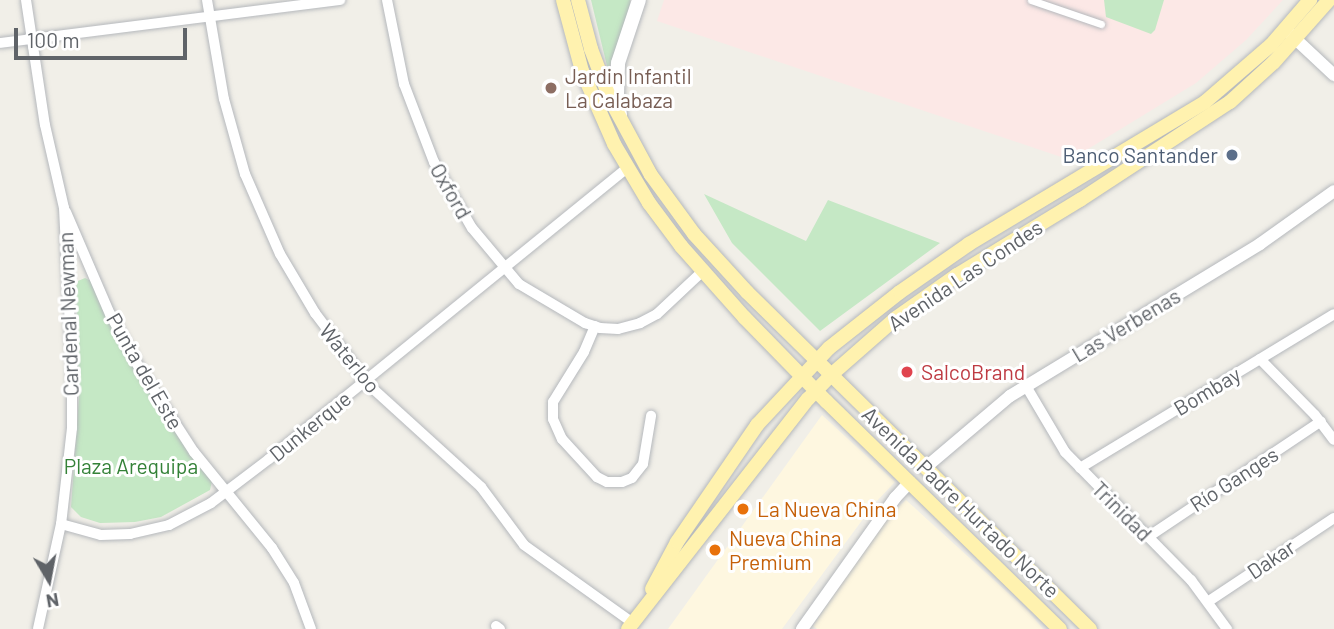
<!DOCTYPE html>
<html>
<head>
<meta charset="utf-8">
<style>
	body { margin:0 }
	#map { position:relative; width:1334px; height:629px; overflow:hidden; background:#f1efe8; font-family:Barlow,sans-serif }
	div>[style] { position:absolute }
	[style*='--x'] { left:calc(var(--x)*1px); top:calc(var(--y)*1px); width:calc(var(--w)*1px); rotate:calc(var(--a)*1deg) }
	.commercial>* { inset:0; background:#fef7e0 }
	.medical>* { inset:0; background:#fce8e6 }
	.green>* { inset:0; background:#c5e8c5 }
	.roads { filter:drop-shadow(0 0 2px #b5b8bc) drop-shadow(0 0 2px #b5b8bc) }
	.pedestrian>* { height:7px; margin:-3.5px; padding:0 3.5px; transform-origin:3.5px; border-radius:3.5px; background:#fff }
	.minor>* { height:10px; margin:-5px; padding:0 5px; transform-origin:5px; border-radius:5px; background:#fff }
	.tertiary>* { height:12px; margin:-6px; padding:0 6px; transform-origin:6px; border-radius:6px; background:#fff }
	.secondary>* { height:14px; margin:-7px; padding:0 7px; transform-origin:7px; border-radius:7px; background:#fff }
	.primary>* { height:14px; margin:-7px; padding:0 7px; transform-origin:7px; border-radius:7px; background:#fff2af }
	.dots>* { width:19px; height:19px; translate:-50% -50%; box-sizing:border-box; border:4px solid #fff; border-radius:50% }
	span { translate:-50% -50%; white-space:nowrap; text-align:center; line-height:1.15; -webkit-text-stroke:6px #fff; paint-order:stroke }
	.education-label { font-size:21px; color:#785e54 }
	.left { translate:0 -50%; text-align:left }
	.service-label { font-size:21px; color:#4e5e75 }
	.right { translate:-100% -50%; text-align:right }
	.street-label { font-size:21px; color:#5f6368 }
	.health-label { font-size:21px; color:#be3a42 }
	.park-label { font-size:21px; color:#348238 }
	.food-label { font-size:21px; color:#c56008 }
	.north { position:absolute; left:14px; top:545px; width:70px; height:70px; -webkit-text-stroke:5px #fff; paint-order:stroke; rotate:170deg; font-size:19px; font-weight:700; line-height:28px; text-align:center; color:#5f6368 }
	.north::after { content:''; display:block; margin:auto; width:24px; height:32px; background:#5f6368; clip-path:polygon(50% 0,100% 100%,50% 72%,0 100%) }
	.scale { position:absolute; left:14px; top:28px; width:173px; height:32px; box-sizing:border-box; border:4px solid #5f6368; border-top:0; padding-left:9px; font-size:21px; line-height:24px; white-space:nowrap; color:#5f6368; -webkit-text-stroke:5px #fff; paint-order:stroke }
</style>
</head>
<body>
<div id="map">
	<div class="commercial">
		<i style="clip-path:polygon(822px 415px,895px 482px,874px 504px,782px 629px,668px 629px)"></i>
		<i style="clip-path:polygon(906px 500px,1028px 611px,1043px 629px,817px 629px,813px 626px,886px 518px)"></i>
	</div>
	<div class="medical">
		<i style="clip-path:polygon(664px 0,1283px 0,1246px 40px,1196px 83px,1070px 160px,657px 21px)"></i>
	</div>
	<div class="green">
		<i style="clip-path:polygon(591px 0,630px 0,631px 12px,608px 70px)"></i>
		<i style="clip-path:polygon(1104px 0,1164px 0,1155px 30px,1151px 34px,1106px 17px)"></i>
		<i style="clip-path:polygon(704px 194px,806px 241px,828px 200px,940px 243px,820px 331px,732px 243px)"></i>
		<i style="clip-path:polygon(85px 278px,91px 281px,168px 421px,212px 481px,210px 490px,161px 517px,135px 522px,100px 523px,81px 517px,71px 507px,79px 397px,76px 287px,78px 281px)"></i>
	</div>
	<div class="roads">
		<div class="pedestrian">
			<i style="--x:1031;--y:0;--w:74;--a:18.9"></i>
		</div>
		<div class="minor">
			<i style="--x:26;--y:0;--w:126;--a:81.4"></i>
			<i style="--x:45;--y:125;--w:85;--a:77.1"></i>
			<i style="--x:64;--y:208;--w:160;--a:87.1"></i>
			<i style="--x:72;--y:368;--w:60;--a:90"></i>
			<i style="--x:72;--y:428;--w:97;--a:96.5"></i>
			<i style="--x:61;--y:524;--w:107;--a:102.4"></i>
			<i style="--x:207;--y:0;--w:100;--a:80.3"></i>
			<i style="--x:224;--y:99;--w:78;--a:74.4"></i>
			<i style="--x:245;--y:174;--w:87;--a:66.4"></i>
			<i style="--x:280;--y:254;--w:69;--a:59.3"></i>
			<i style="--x:315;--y:313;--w:91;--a:53"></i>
			<i style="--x:370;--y:386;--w:150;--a:42.3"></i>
			<i style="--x:481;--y:487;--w:72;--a:53.4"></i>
			<i style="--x:524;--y:545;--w:134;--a:35.6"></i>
			<i style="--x:387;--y:0;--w:86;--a:78.6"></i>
			<i style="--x:404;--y:84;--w:84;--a:69"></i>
			<i style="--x:434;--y:162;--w:76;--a:60.1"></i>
			<i style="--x:472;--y:228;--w:73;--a:50"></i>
			<i style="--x:519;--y:284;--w:77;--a:30.6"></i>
			<i style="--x:585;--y:323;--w:16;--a:18"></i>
			<i style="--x:600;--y:328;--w:18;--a:3"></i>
			<i style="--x:618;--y:329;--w:23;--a:-15"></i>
			<i style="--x:640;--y:323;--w:19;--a:-28"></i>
			<i style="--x:657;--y:314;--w:63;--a:-43.1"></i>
			<i style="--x:0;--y:43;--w:343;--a:-7.2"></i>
			<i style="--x:66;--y:212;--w:111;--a:66.7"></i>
			<i style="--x:110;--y:314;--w:57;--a:61.6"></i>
			<i style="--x:137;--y:364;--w:105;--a:57.1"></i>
			<i style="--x:194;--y:452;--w:124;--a:50.9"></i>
			<i style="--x:272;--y:548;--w:41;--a:57.8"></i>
			<i style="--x:294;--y:583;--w:49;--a:69.7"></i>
			<i style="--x:595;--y:326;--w:28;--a:113"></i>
			<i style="--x:584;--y:352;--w:59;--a:121.8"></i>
			<i style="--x:553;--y:402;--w:17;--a:90"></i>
			<i style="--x:553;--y:419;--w:22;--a:66"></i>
			<i style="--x:562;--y:439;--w:52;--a:47.4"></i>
			<i style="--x:597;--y:477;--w:11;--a:27"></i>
			<i style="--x:607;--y:482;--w:15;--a:0"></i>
			<i style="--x:622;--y:482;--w:11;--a:-22"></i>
			<i style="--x:632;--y:478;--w:18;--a:-52"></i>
			<i style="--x:643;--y:464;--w:49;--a:-80.5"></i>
			<i style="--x:1260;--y:359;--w:78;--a:45.5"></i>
			<i style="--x:1315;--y:415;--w:31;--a:53"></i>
			<i style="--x:1026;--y:386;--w:77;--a:59.4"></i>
			<i style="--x:1065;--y:452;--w:180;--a:45.5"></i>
			<i style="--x:1191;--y:580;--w:61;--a:53.7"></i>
			<i style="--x:1080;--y:468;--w:297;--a:-31.2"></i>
			<i style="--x:61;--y:524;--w:41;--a:15.4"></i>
			<i style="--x:101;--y:535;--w:29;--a:-2"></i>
			<i style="--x:130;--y:534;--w:40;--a:-13"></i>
			<i style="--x:169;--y:525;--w:47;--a:-27.6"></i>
			<i style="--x:211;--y:503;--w:73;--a:-37.2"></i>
			<i style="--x:269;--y:459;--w:461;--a:-39.1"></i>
			<i style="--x:1148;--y:537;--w:208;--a:-33.8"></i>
			<i style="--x:1209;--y:601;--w:150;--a:-33.6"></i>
			<i style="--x:496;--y:626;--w:5;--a:37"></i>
		</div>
		<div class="tertiary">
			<i style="--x:1288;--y:32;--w:63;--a:43.1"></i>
			<i style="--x:925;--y:468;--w:111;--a:-40.3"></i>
			<i style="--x:1010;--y:396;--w:293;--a:-31.3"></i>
			<i style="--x:1260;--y:244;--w:91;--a:-35.6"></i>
			<i style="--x:802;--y:629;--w:161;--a:-54.6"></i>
			<i style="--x:895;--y:498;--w:22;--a:-47"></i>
		</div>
		<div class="secondary">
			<i style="--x:620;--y:115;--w:21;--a:-98"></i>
			<i style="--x:617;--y:94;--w:31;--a:-88"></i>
			<i style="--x:618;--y:63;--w:66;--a:-71.6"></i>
		</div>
		<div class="primary">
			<i style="--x:563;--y:0;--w:73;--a:75"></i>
			<i style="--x:582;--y:71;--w:80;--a:66.3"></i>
			<i style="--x:614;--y:144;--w:69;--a:59.3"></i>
			<i style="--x:649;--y:203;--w:54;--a:53.3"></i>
			<i style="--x:681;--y:246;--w:96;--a:48.4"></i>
			<i style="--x:745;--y:318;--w:116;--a:45.7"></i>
			<i style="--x:826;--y:401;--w:327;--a:44.3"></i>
			<i style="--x:578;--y:0;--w:51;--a:75.1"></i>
			<i style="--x:591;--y:49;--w:53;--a:69.2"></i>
			<i style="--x:610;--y:99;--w:86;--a:61.7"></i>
			<i style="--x:651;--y:175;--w:73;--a:53.9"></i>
			<i style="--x:694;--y:234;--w:79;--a:47.6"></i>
			<i style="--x:747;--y:292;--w:481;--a:44.5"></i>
			<i style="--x:652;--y:589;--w:53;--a:-62"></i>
			<i style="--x:677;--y:542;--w:142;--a:-55.6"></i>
			<i style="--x:757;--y:425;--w:105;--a:-46.9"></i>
			<i style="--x:829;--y:348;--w:90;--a:-38.3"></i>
			<i style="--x:900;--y:292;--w:84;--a:-34.8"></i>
			<i style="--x:969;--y:244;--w:275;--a:-31"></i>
			<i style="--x:1205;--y:102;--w:87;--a:-40.8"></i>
			<i style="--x:1271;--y:45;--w:60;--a:-49.1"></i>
			<i style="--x:628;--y:629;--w:292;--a:-52"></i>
			<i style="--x:808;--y:399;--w:33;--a:-46"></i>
			<i style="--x:831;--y:375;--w:86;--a:-41.2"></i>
			<i style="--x:896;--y:318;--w:75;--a:-35.2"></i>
			<i style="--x:957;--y:275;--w:144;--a:-31.4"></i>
			<i style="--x:1080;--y:200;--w:179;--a:-33.2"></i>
			<i style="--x:1230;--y:102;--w:59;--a:-42.3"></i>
			<i style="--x:1274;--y:62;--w:83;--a:-48.4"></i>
		</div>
	</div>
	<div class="dots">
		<i style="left:551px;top:88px;background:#8d6e63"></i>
		<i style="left:1232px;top:155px;background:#5c6f8a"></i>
		<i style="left:907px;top:372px;background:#e0444e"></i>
		<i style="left:743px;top:509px;background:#e8710a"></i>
		<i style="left:715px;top:550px;background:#e8710a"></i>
	</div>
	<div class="education-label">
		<span class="left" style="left:565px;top:88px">Jardin Infantil<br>La Calabaza</span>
	</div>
	<div class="service-label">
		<span class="right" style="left:1218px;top:155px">Banco Santander</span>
	</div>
	<div class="street-label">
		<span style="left:451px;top:191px;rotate:60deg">Oxford</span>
		<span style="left:965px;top:275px;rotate:-34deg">Avenida Las Condes</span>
		<span style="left:68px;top:314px;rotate:-92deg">Cardenal Newman</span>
		<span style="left:1126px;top:325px;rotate:-31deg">Las Verbenas</span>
		<span style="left:350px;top:358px;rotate:51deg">Waterloo</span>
		<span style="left:145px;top:371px;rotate:60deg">Punta del Este</span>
		<span style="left:1207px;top:391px;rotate:-31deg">Bombay</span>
		<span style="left:310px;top:426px;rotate:-39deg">Dunkerque</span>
		<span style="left:1234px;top:479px;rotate:-33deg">Río Ganges</span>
		<span style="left:961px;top:502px;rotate:44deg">Avenida Padre Hurtado Norte</span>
		<span style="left:1122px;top:511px;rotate:45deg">Trinidad</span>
		<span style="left:1271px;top:559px;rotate:-34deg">Dakar</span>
	</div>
	<div class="health-label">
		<span class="left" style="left:921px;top:372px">SalcoBrand</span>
	</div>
	<div class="park-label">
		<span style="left:131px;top:466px">Plaza Arequipa</span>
	</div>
	<div class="food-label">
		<span class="left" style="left:757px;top:509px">La Nueva China</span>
		<span class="left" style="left:729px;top:550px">Nueva China<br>Premium</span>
	</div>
	<div class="north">N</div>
	<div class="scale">100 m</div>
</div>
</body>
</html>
